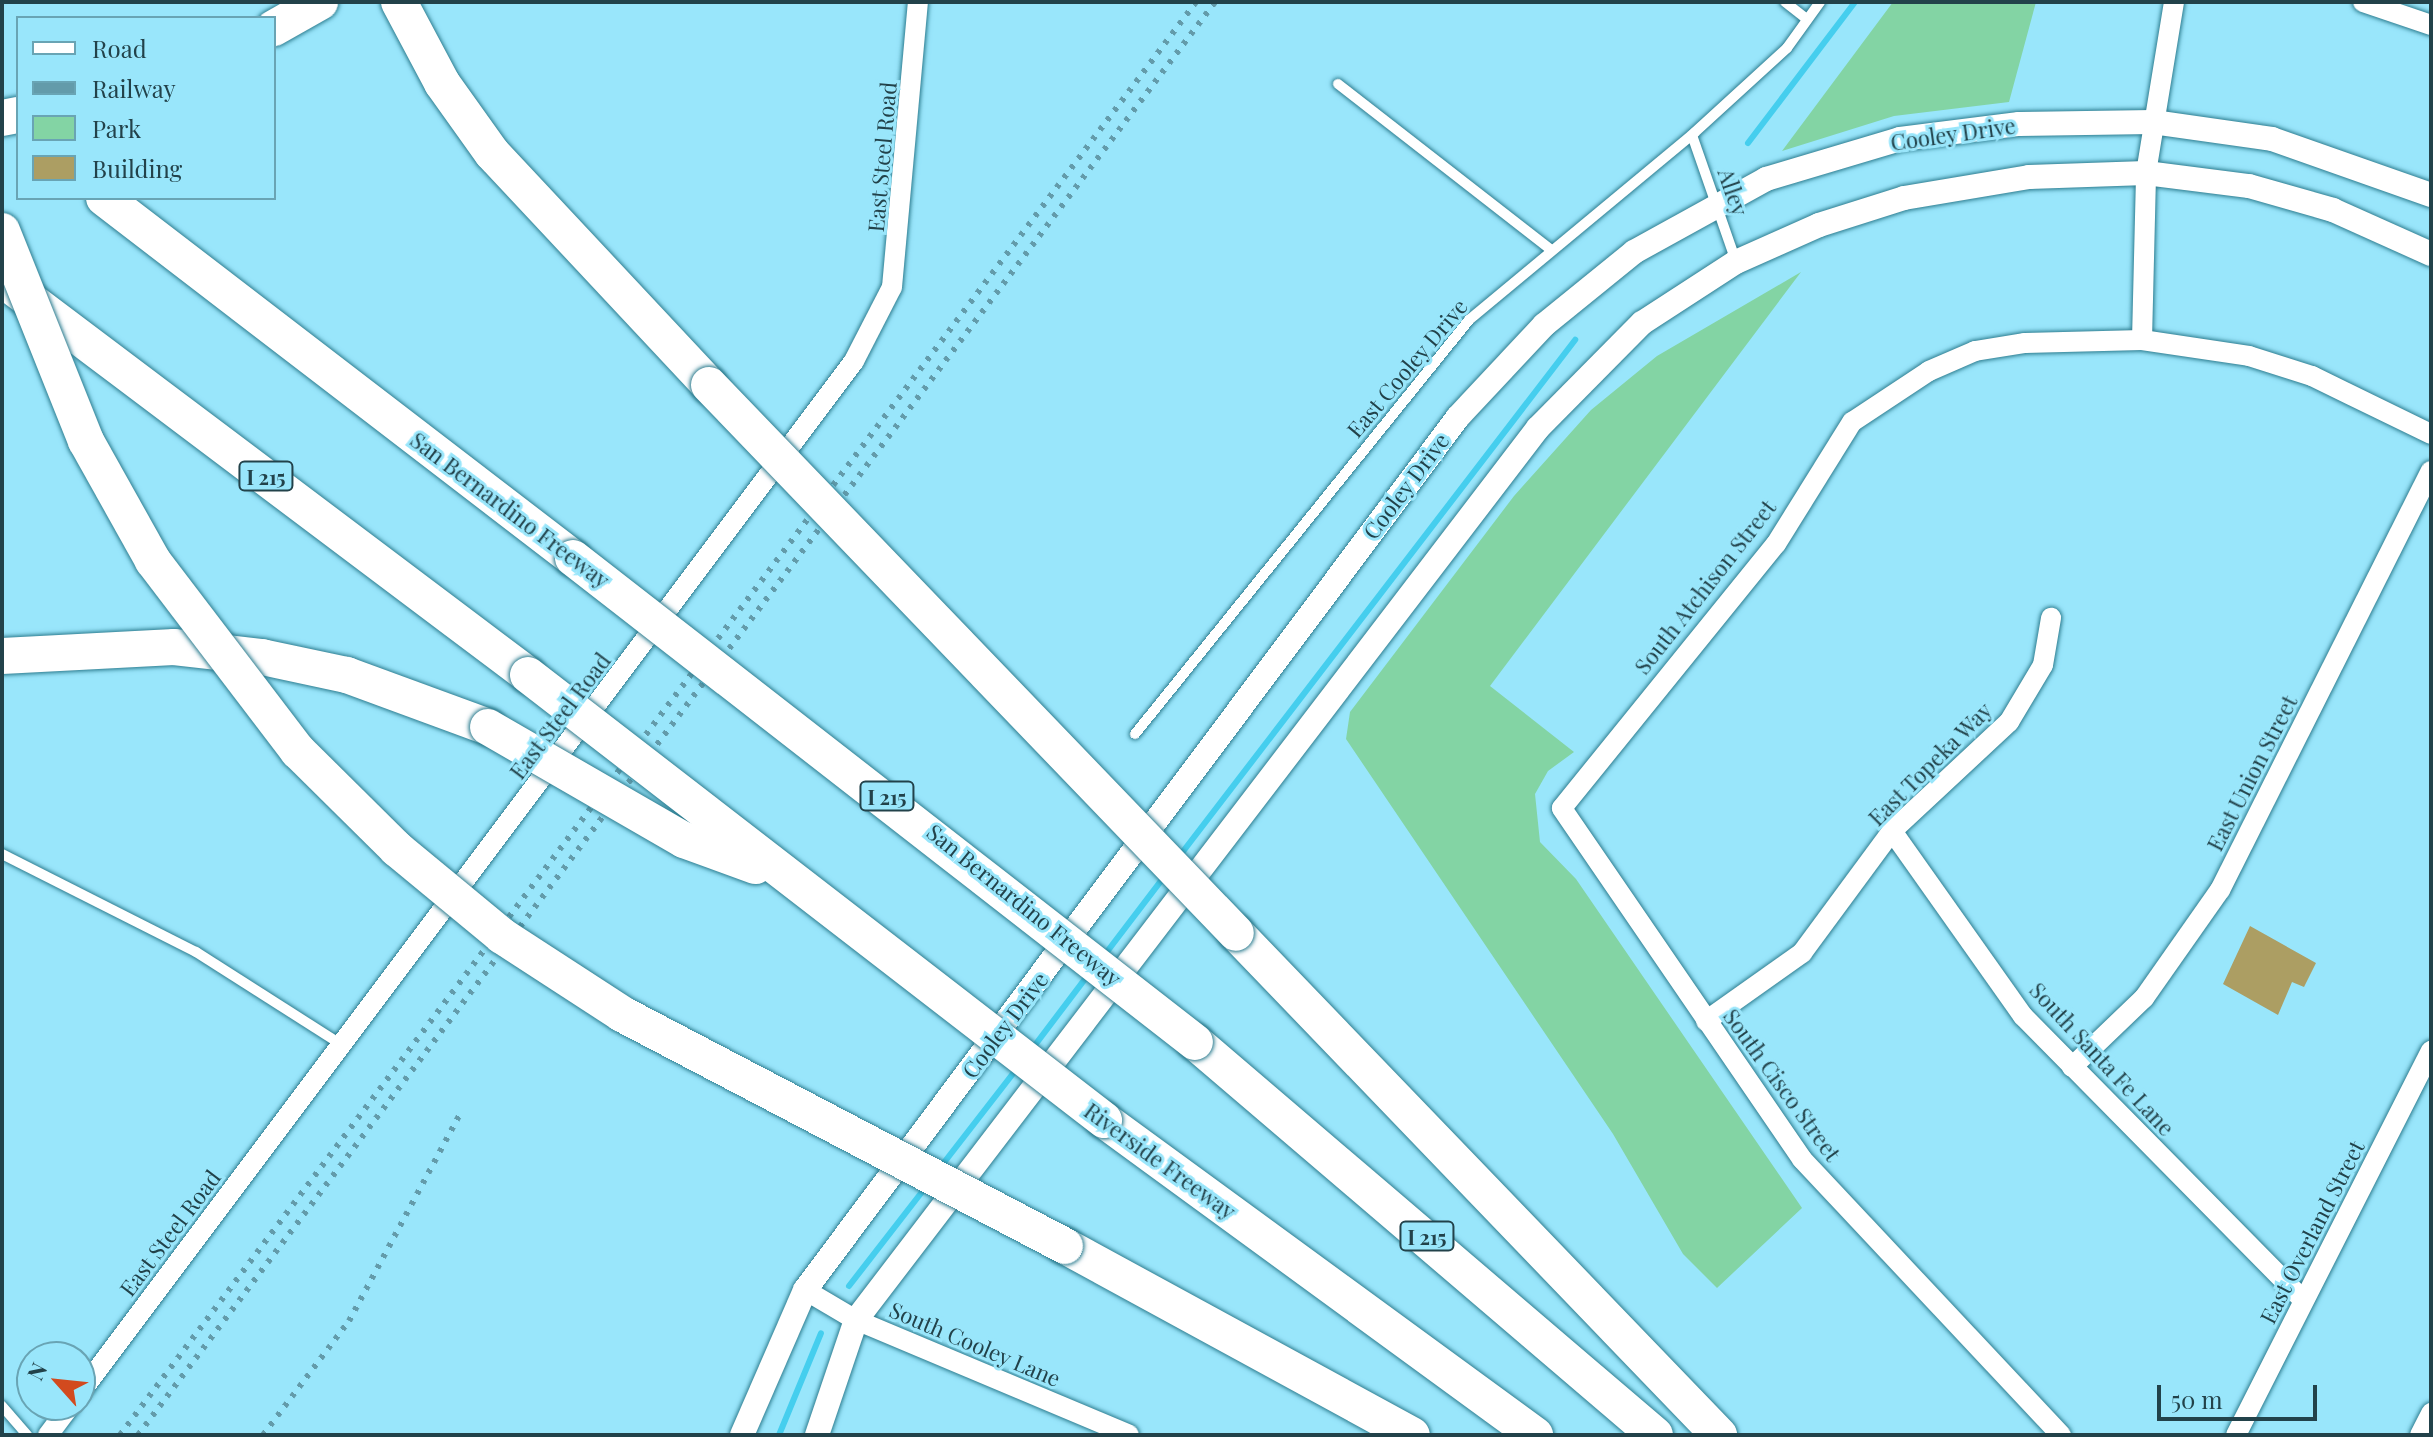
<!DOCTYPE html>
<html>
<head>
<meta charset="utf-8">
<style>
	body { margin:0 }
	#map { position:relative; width:2433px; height:1437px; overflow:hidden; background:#99e6fb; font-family:"Playfair Display",serif }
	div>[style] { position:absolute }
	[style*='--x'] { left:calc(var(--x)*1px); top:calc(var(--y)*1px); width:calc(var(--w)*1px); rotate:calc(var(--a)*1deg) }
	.green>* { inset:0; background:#83d4a4 }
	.stream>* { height:6px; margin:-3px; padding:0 3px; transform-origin:3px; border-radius:3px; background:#45ceee }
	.building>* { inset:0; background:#ac9e63 }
	.roads { filter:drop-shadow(0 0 2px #2e7d90) drop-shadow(0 0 2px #2e7d90) }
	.service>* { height:10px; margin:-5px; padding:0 5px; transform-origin:5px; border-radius:5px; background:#fff }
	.minor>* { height:20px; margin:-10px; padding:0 10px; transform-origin:10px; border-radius:10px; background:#fff }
	.tertiary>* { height:24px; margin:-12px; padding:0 12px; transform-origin:12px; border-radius:12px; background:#fff }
	.motorway>* { height:36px; margin:-18px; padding:0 18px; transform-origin:18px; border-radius:18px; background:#fff }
	.rail>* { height:6px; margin-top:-3px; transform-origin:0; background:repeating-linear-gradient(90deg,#639baa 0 4px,transparent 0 12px) }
	.bridges { filter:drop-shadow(0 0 2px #2e7d90) drop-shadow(0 0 2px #2e7d90) }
	.motorway-bridge>* { height:36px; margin:-18px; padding:0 18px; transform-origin:18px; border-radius:18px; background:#fff }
	span { translate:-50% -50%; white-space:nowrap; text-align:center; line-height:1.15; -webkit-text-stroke:6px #99e6fb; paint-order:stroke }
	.shield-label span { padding:2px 6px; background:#99e6fb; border:2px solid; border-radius:6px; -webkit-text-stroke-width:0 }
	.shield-label { font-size:20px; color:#22424a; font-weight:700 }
	.street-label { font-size:22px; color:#22424a }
	.frame { position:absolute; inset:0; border:4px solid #22424a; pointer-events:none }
	.legend { position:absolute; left:16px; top:16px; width:260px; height:184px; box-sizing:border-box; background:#99e6fb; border:2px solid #69a4b4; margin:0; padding:10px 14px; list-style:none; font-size:24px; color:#22424a }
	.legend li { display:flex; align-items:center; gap:16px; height:40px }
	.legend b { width:40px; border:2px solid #69a4b4 }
	.north { position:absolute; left:16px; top:1341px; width:80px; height:80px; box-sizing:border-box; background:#99e6fb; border:2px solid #69a4b4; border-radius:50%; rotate:297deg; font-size:22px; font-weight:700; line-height:32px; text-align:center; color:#22424a }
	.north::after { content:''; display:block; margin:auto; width:28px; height:36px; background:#d24a1e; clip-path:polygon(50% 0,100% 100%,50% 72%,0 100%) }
	.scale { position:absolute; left:2157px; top:1385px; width:160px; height:36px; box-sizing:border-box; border:4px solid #22424a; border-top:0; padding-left:10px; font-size:24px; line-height:28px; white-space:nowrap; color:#22424a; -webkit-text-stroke:6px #99e6fb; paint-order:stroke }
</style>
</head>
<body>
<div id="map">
	<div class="green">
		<i style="clip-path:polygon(1893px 2px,2036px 2px,2009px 102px,1894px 116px,1782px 151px)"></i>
		<i style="clip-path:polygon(1801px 272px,1490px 686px,1574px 752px,1548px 771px,1535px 794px,1540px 842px,1576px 879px,1802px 1208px,1717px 1288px,1683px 1254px,1613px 1134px,1346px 739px,1350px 712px,1514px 496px,1591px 410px,1657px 356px)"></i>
	</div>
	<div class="stream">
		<i style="--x:1748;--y:143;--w:177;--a:-52.8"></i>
		<i style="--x:1178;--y:858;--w:653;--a:-52.53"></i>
		<i style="--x:1103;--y:957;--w:101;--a:-52.7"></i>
		<i style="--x:1032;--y:1049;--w:93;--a:-52.9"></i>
		<i style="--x:939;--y:1169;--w:129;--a:-52.2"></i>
		<i style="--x:849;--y:1286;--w:124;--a:-52.2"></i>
		<i style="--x:779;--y:1435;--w:110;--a:-67.6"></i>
	</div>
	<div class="building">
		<i style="clip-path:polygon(2250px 926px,2316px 963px,2304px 987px,2292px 982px,2278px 1015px,2223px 984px)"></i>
	</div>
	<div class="roads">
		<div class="service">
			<i style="--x:1785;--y:2;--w:28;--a:38"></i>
			<i style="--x:1338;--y:84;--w:269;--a:37.9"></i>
			<i style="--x:1692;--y:135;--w:133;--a:70.8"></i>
			<i style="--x:1135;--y:734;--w:532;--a:-51.1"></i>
			<i style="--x:1469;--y:320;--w:293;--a:-39.7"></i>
			<i style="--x:1694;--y:133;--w:126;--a:-42.4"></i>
			<i style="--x:1787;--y:48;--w:57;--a:-54.3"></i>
			<i style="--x:2;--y:854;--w:217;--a:26.8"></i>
			<i style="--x:196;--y:952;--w:173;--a:32.5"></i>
			<i style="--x:2;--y:1406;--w:38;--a:49"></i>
		</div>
		<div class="minor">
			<i style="--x:2363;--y:2;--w:72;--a:18.7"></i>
			<i style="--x:2142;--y:340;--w:167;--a:-88.6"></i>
			<i style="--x:2146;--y:173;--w:173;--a:-80.7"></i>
			<i style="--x:1892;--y:831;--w:227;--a:54.7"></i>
			<i style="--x:2023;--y:1016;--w:399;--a:45.4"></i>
			<i style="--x:1706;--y:1021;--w:118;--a:-35.3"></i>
			<i style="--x:1802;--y:953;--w:152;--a:-53.6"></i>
			<i style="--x:1892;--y:831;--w:160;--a:-43"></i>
			<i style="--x:2009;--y:722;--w:66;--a:-59.2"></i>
			<i style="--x:2043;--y:665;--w:48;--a:-80.3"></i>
			<i style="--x:2072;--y:1067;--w:100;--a:-43.8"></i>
			<i style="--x:2144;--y:998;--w:132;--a:-54.9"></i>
			<i style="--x:2220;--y:890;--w:469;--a:-63.3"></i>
			<i style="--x:805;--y:1290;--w:59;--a:30.5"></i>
			<i style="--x:856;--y:1320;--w:296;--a:22.8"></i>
			<i style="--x:80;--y:1393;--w:1290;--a:-53.13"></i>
			<i style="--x:854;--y:361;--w:83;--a:-62.8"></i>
			<i style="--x:892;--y:287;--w:286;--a:-84.8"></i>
			<i style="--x:48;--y:1435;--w:38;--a:-53"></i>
			<i style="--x:2061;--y:1435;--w:378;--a:-133.2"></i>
			<i style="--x:1802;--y:1159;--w:425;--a:-124.4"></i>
			<i style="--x:1562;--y:808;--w:340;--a:-51"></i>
			<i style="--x:1776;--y:544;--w:144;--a:-58.1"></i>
			<i style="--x:1852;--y:422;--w:92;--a:-33.5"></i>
			<i style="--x:1929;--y:371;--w:50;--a:-23.5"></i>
			<i style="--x:1975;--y:351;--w:51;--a:-9.1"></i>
			<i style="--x:2025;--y:343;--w:117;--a:-1.5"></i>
			<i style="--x:2142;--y:340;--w:108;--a:8.5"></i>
			<i style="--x:2249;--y:356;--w:66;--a:17.6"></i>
			<i style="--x:2312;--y:376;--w:132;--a:26"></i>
			<i style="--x:2236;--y:1435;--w:431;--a:-63.1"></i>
			<i style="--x:2420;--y:1435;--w:25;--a:-63"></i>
		</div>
		<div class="tertiary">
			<i style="--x:742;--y:1435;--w:158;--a:-66.5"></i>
			<i style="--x:805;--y:1290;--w:1090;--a:-53.2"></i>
			<i style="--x:1458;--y:417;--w:126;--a:-46.9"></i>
			<i style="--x:1544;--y:325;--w:116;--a:-39"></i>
			<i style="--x:1634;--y:252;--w:151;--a:-28.9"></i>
			<i style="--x:1766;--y:179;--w:140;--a:-16.6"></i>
			<i style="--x:1900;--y:139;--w:120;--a:-7.2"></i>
			<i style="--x:2019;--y:124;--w:134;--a:-0.9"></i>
			<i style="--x:2153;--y:122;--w:120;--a:8.1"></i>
			<i style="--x:2272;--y:139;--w:169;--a:19.4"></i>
			<i style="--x:817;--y:1435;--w:121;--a:-71.3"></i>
			<i style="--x:856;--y:1320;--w:1123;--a:-52.6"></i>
			<i style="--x:1538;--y:428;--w:148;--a:-45.3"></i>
			<i style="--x:1642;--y:323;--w:112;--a:-33"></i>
			<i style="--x:1736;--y:262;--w:91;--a:-24"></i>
			<i style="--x:1819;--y:225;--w:89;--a:-17.6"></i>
			<i style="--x:1904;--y:198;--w:127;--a:-9.5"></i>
			<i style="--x:2029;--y:177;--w:117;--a:-2"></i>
			<i style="--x:2146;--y:173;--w:104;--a:7.2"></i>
			<i style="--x:2249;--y:186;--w:87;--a:15.9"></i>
			<i style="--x:2333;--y:210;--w:107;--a:24.2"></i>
		</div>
		<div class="motorway">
			<i style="--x:399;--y:2;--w:92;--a:62"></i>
			<i style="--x:442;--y:83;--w:86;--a:54.5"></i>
			<i style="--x:492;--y:153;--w:318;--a:46.9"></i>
			<i style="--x:274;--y:28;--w:53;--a:-29.5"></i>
			<i style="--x:104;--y:198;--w:591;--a:37.51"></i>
			<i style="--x:2;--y:279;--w:658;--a:36.97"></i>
			<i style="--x:2;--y:656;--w:172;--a:-3"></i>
			<i style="--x:174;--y:647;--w:89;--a:6.5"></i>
			<i style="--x:262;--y:657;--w:87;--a:12"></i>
			<i style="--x:347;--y:675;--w:150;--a:20.2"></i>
			<i style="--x:1236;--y:933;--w:697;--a:46.11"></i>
			<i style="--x:1195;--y:1042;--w:605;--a:40.51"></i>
			<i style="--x:1104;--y:1120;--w:534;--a:36.16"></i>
			<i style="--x:1065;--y:1246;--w:395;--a:28.6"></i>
		</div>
	</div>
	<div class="rail">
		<i style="--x:120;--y:1435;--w:1792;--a:-53.1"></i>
		<i style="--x:138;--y:1435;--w:1793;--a:-53.07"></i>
		<i style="--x:263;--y:1435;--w:143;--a:-53"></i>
		<i style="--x:349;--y:1321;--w:235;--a:-61.8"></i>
	</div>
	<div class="bridges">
		<div class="motorway-bridge">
			<i style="--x:2;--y:118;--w:16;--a:-11"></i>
			<i style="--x:2;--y:231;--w:226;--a:68.2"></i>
			<i style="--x:86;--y:441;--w:137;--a:60.8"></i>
			<i style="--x:153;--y:561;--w:239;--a:52.7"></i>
			<i style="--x:298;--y:751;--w:139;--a:44.7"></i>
			<i style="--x:397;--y:849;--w:136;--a:39.6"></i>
			<i style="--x:502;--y:936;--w:143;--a:33"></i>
			<i style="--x:622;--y:1014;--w:500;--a:27.64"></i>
			<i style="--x:709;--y:385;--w:760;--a:46.12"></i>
			<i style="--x:573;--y:558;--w:788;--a:37.89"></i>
			<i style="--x:528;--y:675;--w:728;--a:37.69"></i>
			<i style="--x:488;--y:727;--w:226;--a:30"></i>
			<i style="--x:684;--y:840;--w:76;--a:20.1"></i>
		</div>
	</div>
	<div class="shield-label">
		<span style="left:266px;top:476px">I 215</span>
		<span style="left:887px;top:796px">I 215</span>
		<span style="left:1427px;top:1236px">I 215</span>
	</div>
	<div class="street-label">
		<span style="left:1953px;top:134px;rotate:-8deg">Cooley Drive</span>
		<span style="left:882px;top:157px;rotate:-85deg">East Steel Road</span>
		<span style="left:1733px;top:192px;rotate:71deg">Alley</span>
		<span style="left:1407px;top:368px;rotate:-50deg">East Cooley Drive</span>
		<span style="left:1406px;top:486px;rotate:-53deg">Cooley Drive</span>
		<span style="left:510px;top:510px;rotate:37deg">San Bernardino Freeway</span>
		<span style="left:1705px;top:587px;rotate:-52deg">South Atchison Street</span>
		<span style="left:560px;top:716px;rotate:-53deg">East Steel Road</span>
		<span style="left:1930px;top:764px;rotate:-45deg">East Topeka Way</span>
		<span style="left:2252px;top:773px;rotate:-63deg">East Union Street</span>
		<span style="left:1024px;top:905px;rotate:39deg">San Bernardino Freeway</span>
		<span style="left:1005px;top:1025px;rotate:-53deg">Cooley Drive</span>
		<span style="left:2102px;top:1059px;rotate:47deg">South Santa Fe Lane</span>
		<span style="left:1782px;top:1085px;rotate:54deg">South Cisco Street</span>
		<span style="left:1160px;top:1161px;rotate:36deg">Riverside Freeway</span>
		<span style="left:2312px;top:1232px;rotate:-63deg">East Overland Street</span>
		<span style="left:170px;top:1233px;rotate:-53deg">East Steel Road</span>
		<span style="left:975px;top:1344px;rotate:23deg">South Cooley Lane</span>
	</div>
	<div class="frame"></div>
	<ul class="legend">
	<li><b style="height:10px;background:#fff"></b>Road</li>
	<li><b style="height:10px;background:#639baa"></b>Railway</li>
	<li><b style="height:22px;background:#83d4a4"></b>Park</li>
	<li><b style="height:22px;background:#ac9e63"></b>Building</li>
	</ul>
	<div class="north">N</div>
	<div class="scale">50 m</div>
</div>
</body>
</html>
